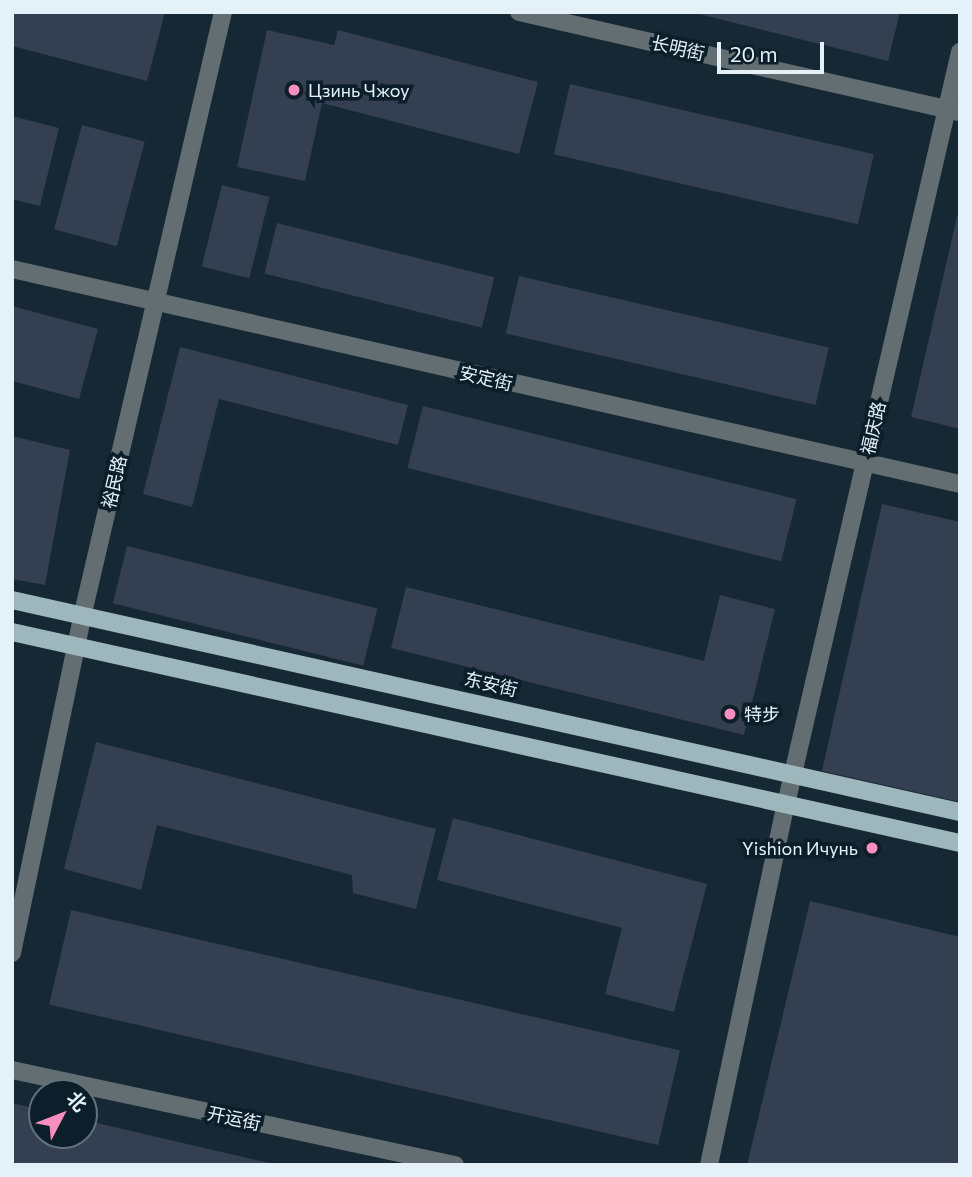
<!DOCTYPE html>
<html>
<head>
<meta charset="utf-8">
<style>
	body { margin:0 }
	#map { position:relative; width:972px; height:1177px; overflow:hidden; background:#152834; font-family:Commissioner,"Noto Sans SC",sans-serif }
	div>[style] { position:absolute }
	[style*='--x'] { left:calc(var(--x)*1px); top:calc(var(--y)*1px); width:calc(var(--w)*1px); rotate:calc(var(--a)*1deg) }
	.building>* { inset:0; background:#343f51; transform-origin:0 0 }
	.minor>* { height:18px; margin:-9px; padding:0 9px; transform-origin:9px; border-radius:9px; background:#626e71 }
	.major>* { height:18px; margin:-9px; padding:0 9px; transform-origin:9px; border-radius:9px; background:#9db7bd }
	.dots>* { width:19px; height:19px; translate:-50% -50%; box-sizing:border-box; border:4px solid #0b1e2a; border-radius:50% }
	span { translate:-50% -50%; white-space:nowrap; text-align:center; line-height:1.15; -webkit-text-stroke:7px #0b1e2a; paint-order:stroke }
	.street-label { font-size:18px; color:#e5f1f9 }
	.poi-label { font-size:18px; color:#e5f1f9 }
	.left { translate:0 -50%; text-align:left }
	.right { translate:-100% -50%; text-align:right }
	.frame { position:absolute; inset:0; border:14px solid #e5f1f9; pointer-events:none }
	.north { position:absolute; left:28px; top:1079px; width:70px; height:70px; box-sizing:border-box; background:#0b1e2a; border:2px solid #62727d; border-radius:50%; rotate:48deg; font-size:19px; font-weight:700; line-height:28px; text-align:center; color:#e5f1f9 }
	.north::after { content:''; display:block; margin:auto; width:24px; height:32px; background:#fd8ebf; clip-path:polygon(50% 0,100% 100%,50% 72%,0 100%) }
	.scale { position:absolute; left:717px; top:42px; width:107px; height:32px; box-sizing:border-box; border:4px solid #e5f1f9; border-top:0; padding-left:9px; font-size:21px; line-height:24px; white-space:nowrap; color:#e5f1f9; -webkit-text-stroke:5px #0b1e2a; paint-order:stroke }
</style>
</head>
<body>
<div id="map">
	<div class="building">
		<i style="clip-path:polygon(12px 12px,165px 12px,147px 81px,12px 46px)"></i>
		<i style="clip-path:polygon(691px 12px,900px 12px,888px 61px)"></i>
		<i style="clip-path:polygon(267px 30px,334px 45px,338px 30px,538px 82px,519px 154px,322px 103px,305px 181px,237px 167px)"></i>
		<i style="left:570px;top:84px;width:312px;height:72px;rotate:13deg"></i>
		<i style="clip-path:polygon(12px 116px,59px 128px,40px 206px,12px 199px)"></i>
		<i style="left:82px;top:125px;width:65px;height:108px;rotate:15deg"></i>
		<i style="left:222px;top:185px;width:49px;height:84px;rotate:14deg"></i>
		<i style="clip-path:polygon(959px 208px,960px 208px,960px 429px,911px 417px)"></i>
		<i style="left:277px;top:223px;width:224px;height:52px;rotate:14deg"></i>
		<i style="left:519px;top:276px;width:318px;height:59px;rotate:13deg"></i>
		<i style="clip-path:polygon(12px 306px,98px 329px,79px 399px,12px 381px)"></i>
		<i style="clip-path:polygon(180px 347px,408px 405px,398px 445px,219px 399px,192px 507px,143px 494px)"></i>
		<i style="left:423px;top:406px;width:385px;height:64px;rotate:14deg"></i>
		<i style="clip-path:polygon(12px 436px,70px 450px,45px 585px,12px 579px)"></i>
		<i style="clip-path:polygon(882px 504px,960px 522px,960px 802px,822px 771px)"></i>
		<i style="left:127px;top:546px;width:258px;height:59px;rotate:14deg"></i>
		<i style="clip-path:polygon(406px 587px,704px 661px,720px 595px,775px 609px,744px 735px,391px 648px)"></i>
		<i style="clip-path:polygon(96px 742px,436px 829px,416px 909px,353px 893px,352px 875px,157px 825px,141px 890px,64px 869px)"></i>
		<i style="clip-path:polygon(453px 818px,707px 884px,674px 1012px,605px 994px,622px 928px,437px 880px)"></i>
		<i style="clip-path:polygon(810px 901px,960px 937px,960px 1165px,747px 1165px)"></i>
		<i style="left:71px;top:910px;width:625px;height:97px;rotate:13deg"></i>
		<i style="clip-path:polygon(12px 1103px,42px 1110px,42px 1135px,84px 1135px,84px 1120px,278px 1165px,12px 1165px)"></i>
	</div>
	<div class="minor">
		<i style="--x:519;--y:12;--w:452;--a:12.8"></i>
		<i style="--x:12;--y:269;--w:972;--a:12.78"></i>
		<i style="--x:12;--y:953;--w:347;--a:-78.2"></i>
		<i style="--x:83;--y:613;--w:617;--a:-76.89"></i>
		<i style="--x:12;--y:1070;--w:453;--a:12.1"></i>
		<i style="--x:709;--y:1165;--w:369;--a:-78"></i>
		<i style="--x:786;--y:804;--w:772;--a:-76.97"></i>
	</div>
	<div class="major">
		<i style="--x:12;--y:600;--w:971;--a:12.61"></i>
		<i style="--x:12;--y:632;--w:971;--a:12.55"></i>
	</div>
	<div class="dots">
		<i style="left:294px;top:90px;background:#fd8ebf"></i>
		<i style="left:730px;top:714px;background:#fd8ebf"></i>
		<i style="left:872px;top:848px;background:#fd8ebf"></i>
	</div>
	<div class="street-label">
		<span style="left:678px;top:48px;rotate:13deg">长明街</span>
		<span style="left:486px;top:378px;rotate:13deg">安定街</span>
		<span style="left:873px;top:428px;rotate:-77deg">福庆路</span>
		<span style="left:114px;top:482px;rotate:-77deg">裕民路</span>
		<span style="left:491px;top:684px;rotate:13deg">东安街</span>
		<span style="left:234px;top:1118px;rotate:12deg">开运街</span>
	</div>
	<div class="poi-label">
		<span class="left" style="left:308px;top:90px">Цзинь Чжоу</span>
		<span class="left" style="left:744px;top:714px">特步</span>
		<span class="right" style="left:858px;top:848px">Yishion Ичунь</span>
	</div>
	<div class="frame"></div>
	<div class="north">北</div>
	<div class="scale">20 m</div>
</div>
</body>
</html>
